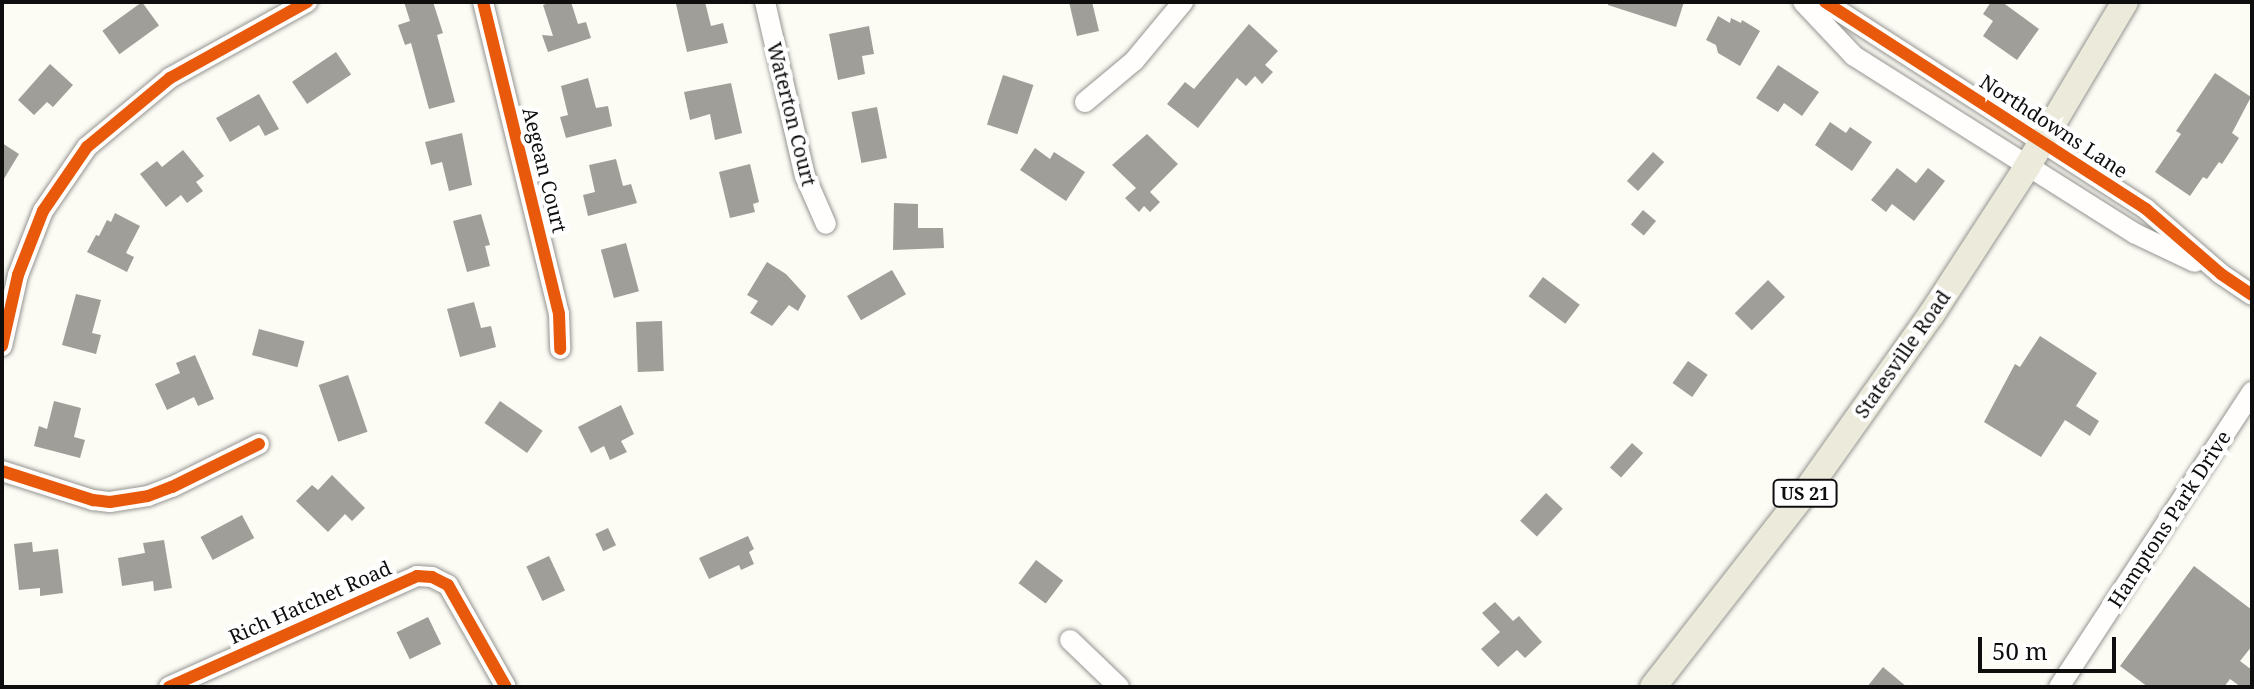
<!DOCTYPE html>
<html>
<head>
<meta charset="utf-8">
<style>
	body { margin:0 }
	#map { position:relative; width:2254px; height:689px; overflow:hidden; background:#fcfbf4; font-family:"Noto Serif",serif }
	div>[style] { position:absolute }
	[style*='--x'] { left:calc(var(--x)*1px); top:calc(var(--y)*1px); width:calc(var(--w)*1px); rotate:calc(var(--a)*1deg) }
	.building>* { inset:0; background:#9f9e99; transform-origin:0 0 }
	.roads { filter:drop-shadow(0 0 2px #959592) drop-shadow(0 0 2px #959592) }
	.minor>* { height:20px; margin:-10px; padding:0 10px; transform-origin:10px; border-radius:10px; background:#fffefd }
	.major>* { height:26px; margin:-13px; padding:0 13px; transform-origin:13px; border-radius:13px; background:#eceada }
	.cycleway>* { height:12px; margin:-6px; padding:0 6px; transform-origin:6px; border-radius:6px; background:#e8590c }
	span { translate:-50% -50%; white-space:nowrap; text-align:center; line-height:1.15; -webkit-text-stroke:8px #fff; paint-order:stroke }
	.shield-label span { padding:2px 6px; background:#fff; border:2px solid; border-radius:6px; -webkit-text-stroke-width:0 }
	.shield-label { font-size:18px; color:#0e0e0e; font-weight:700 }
	.street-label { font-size:20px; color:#0e0e0e }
	.frame { position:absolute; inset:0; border:4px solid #0e0e0e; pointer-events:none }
	.scale { position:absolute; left:1978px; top:637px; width:138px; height:36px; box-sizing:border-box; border:4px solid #0e0e0e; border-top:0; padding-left:10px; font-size:24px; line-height:28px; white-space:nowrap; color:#0e0e0e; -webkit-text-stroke:6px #fff; paint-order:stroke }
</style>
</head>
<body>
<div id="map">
	<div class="building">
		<i style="left:142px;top:2px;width:29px;height:49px;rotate:54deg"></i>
		<i style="clip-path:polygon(404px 2px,433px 2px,443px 33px,437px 35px,455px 102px,429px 109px,411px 43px,405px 45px,398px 25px,410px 21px)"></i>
		<i style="clip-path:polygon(552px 2px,571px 2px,578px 24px,586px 22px,591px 38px,548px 52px,542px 35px,553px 36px,543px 5px)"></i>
		<i style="clip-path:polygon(686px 2px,705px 2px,711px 26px,723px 23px,728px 43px,687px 52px,676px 4px)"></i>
		<i style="clip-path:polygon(1069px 2px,1092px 2px,1099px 31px,1077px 36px)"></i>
		<i style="clip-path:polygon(1608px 2px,1684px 2px,1676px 27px,1608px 5px)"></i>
		<i style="clip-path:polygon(1991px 2px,2002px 2px,2039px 29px,2017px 60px,1983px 36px,1993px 21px,1983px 14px)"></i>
		<i style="clip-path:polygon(1718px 16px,1730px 23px,1731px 18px,1741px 23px,1742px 20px,1760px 31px,1740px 66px,1718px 53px,1716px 45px,1706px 40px)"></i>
		<i style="clip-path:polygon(1249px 24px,1278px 51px,1265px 65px,1273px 72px,1262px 84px,1255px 76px,1246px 86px,1237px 78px,1198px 128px,1167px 104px,1185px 82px,1194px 89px)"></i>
		<i style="clip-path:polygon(869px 26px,874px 54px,862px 56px,865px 74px,838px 80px,829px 34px)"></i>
		<i style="left:336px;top:52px;width:27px;height:53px;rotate:56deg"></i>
		<i style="clip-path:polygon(50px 64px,73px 85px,53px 107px,47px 102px,34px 115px,18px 100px)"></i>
		<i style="clip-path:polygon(1778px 65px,1819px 92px,1802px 116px,1784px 103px,1778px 112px,1756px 98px)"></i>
		<i style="clip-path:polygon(2215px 73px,2251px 97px,2232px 133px,2239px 138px,2222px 164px,2219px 162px,2207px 179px,2203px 177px,2190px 196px,2155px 172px,2181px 134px,2176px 131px)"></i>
		<i style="left:1003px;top:75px;width:32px;height:52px;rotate:18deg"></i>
		<i style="clip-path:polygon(588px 78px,596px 108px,608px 106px,612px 126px,566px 138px,560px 117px,568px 115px,561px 86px)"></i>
		<i style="clip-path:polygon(731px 83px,742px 133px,715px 140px,710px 114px,690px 120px,684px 92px)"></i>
		<i style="clip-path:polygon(259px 94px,279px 129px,265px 136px,259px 125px,230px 142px,216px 118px)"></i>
		<i style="left:877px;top:107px;width:52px;height:26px;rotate:79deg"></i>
		<i style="clip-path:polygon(1830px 122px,1846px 133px,1850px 127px,1872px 142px,1852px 171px,1815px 145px)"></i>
		<i style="clip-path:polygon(462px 133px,472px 185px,449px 191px,442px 162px,431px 165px,425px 142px)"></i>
		<i style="clip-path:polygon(1147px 134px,1178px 164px,1150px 192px,1160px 202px,1150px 212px,1144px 206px,1139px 212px,1125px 198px,1136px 188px,1112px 165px)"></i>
		<i style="clip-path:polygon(2px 143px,19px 154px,2px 182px)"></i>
		<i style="clip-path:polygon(1035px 148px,1050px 159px,1054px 152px,1085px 172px,1066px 201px,1020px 170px)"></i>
		<i style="clip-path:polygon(183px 150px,204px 176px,196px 182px,203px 191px,187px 203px,181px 195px,166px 207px,140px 174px,157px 161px,162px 167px)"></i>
		<i style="left:1653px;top:152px;width:15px;height:39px;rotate:42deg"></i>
		<i style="clip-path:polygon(616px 159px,623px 186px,631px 184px,637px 203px,588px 216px,583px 195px,595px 192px,589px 165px)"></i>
		<i style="clip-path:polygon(750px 164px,759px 202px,753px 204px,755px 212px,730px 218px,719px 172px)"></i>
		<i style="clip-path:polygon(1897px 168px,1916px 183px,1928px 168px,1945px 181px,1914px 221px,1892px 204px,1886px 212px,1871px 200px)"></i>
		<i style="clip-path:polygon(894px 203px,918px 204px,918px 228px,943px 228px,944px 248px,893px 250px)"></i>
		<i style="left:1643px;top:210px;width:17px;height:19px;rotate:40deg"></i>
		<i style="clip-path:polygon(115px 213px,140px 226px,126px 253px,134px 257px,127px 272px,87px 252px,96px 235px,99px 236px,107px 220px,111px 222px)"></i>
		<i style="clip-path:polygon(481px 214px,490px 245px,485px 246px,490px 266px,467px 272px,453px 221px)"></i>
		<i style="left:626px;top:243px;width:50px;height:26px;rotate:75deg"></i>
		<i style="clip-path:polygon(767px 262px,786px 274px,806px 296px,798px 311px,789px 305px,772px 326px,750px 313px,758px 301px,747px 295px)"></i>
		<i style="left:892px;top:270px;width:28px;height:52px;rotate:60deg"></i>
		<i style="left:1543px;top:277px;width:46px;height:24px;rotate:37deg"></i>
		<i style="left:1768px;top:280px;width:24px;height:47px;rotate:45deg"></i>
		<i style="clip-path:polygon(76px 294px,101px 300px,92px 333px,101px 335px,96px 354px,62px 345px)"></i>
		<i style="clip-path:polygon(474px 302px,481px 328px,491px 326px,496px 347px,460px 357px,447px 309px)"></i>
		<i style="left:662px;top:321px;width:50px;height:26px;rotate:88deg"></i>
		<i style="left:259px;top:329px;width:47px;height:27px;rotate:15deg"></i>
		<i style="clip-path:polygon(2040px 336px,2097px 373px,2076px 406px,2099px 421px,2090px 436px,2065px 420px,2041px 457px,1984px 422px,2015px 364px,2020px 367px)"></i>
		<i style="clip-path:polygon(195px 355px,214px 399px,198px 406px,194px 397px,167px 410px,155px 384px,180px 373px,176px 363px)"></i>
		<i style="left:1688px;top:361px;width:24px;height:27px;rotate:35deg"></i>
		<i style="left:348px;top:375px;width:60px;height:31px;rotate:71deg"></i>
		<i style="clip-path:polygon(54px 401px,81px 408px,74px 437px,85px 440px,80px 458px,34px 446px,39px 426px,47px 429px)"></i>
		<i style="left:500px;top:401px;width:52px;height:27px;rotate:35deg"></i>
		<i style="clip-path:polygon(621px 405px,634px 434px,621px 441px,627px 452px,610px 460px,604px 446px,591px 453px,578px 427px)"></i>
		<i style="left:1632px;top:443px;width:15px;height:33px;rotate:42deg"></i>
		<i style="clip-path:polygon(332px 475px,365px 508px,352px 521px,345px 514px,328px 532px,296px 501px,312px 485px,318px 490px)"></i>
		<i style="left:1546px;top:493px;width:23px;height:38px;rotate:43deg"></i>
		<i style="left:242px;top:515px;width:26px;height:47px;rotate:62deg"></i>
		<i style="left:608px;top:528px;width:19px;height:14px;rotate:65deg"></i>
		<i style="clip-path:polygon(748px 536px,754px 549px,749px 552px,754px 564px,741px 570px,739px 565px,709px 579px,699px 558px)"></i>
		<i style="clip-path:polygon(164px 540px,172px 588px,154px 591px,153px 581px,122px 586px,118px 558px,145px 553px,143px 543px)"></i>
		<i style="clip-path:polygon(32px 542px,33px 552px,58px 549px,63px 593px,40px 596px,40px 588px,19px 590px,14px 544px)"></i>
		<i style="left:549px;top:556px;width:38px;height:25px;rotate:65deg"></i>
		<i style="left:1036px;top:560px;width:34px;height:29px;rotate:37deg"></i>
		<i style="clip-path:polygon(2194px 566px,2252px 610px,2252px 646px,2240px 661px,2252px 670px,2252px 687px,2241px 687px,2230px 679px,2224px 687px,2148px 687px,2120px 666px)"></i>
		<i style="clip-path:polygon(1495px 602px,1513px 621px,1519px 616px,1542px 642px,1525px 658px,1517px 650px,1498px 667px,1481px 649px,1500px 632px,1482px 613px)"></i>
		<i style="left:428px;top:617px;width:30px;height:35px;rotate:64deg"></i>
		<i style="clip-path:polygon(1883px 667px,1907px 687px,1867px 687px)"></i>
	</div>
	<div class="roads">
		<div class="minor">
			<i style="--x:483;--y:2;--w:321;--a:76.3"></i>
			<i style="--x:559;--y:314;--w:35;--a:88"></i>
			<i style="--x:765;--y:2;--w:179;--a:77.1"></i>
			<i style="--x:805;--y:176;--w:52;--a:66.4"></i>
			<i style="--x:1803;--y:2;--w:74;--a:46.6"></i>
			<i style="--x:1854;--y:56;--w:333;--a:32.3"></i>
			<i style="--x:2136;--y:234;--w:65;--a:25.4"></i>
			<i style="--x:1825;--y:2;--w:382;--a:32.8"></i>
			<i style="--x:2146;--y:209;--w:99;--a:40.9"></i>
			<i style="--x:2221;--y:274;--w:37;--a:34"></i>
			<i style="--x:1085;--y:102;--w:64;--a:-39.9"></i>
			<i style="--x:1134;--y:61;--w:77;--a:-50.3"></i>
			<i style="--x:2;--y:346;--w:73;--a:-77.3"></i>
			<i style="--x:18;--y:275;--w:69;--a:-68.7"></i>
			<i style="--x:43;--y:211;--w:78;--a:-55.5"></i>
			<i style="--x:87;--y:147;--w:108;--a:-39.7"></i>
			<i style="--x:170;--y:78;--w:157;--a:-29"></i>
			<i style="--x:2;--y:471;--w:96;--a:17.7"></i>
			<i style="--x:93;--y:500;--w:17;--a:7"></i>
			<i style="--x:110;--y:502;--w:38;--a:-9"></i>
			<i style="--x:148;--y:496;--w:26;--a:-21"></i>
			<i style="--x:172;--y:487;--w:97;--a:-26.3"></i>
			<i style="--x:1070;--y:640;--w:68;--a:43.8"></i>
			<i style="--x:169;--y:687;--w:272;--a:-24.1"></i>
			<i style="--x:417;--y:576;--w:15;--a:4"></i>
			<i style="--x:432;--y:577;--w:18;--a:27"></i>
			<i style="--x:448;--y:585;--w:117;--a:60.4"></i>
			<i style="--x:2059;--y:687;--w:353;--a:-56.8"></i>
		</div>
		<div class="major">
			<i style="--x:1653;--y:687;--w:254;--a:-52"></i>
			<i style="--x:1809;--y:487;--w:211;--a:-54.7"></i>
			<i style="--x:1931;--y:315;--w:176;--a:-57"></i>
			<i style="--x:2027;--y:167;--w:192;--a:-59.3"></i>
		</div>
	</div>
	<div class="cycleway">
		<i style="--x:483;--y:2;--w:321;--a:76.3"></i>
		<i style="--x:559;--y:314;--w:35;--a:88"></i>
		<i style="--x:1825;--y:2;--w:382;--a:32.8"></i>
		<i style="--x:2146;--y:209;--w:99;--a:40.9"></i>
		<i style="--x:2221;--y:274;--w:37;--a:34"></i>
		<i style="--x:2;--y:346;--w:73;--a:-77.3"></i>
		<i style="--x:18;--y:275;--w:69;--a:-68.7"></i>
		<i style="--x:43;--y:211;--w:78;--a:-55.5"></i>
		<i style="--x:87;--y:147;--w:108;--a:-39.7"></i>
		<i style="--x:170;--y:78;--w:157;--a:-29"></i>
		<i style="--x:2;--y:471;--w:96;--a:17.7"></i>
		<i style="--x:93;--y:500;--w:17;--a:7"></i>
		<i style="--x:110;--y:502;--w:38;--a:-9"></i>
		<i style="--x:148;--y:496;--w:26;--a:-21"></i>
		<i style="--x:172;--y:487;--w:97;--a:-26.3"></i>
		<i style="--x:169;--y:687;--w:272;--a:-24.1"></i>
		<i style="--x:417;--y:576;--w:15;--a:4"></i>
		<i style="--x:432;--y:577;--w:18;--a:27"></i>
		<i style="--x:448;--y:585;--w:117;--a:60.4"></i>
	</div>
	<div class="shield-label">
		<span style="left:1805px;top:493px">US 21</span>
	</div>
	<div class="street-label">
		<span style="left:792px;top:114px;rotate:76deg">Waterton Court</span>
		<span style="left:2054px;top:126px;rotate:33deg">Northdowns Lane</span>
		<span style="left:545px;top:170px;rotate:76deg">Aegean Court</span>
		<span style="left:1902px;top:354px;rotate:-55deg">Statesville Road</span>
		<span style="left:2169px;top:519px;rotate:-57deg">Hamptons Park Drive</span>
		<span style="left:310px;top:602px;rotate:-24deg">Rich Hatchet Road</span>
	</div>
	<div class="frame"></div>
	<div class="scale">50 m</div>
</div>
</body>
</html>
